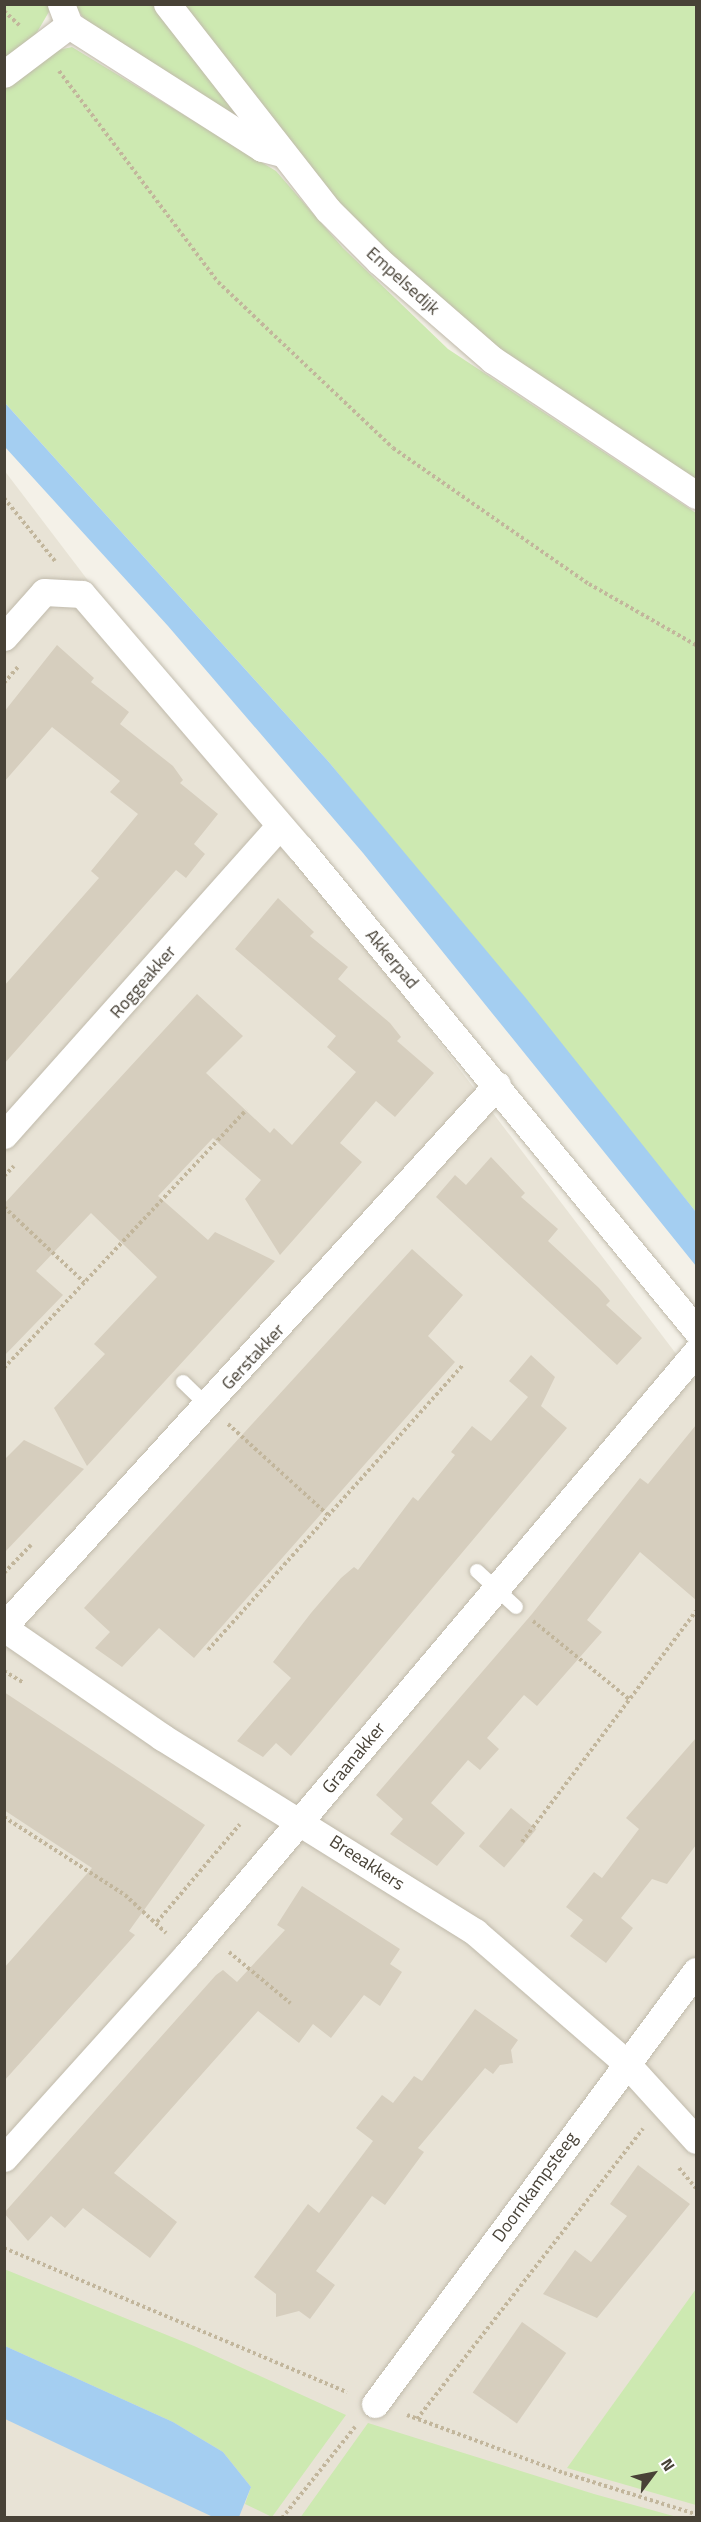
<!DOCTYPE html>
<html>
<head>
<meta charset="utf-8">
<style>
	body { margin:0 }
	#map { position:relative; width:701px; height:2522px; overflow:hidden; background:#f4f1e8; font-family:"Titillium Web",sans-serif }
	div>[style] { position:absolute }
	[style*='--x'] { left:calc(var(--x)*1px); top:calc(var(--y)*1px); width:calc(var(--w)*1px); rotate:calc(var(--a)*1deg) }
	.residential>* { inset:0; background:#e8e3d6 }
	.green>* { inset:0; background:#cde9b1 }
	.water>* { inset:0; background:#a4cef1 }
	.building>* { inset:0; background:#d6cebe; transform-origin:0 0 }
	.path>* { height:4px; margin-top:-2px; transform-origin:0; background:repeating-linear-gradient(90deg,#c2b69c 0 3px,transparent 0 6px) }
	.roads { filter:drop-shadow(0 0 2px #c0baab) drop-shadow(0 0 2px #c0baab) }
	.service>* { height:14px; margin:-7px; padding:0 7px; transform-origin:7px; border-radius:7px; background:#fff }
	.minor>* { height:27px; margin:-13.5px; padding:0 13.5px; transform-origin:13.5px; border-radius:13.5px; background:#fff }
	span { translate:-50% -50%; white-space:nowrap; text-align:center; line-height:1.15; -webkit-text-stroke:4.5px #fff; paint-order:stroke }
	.street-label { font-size:18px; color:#484237 }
	.frame { position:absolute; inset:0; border:6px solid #484237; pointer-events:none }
	.north { position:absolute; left:623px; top:2444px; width:60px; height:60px; -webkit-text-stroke:4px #fff; paint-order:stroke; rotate:58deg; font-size:16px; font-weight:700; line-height:24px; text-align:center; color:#484237 }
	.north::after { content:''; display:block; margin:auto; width:21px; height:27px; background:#484237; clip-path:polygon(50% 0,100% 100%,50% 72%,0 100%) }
</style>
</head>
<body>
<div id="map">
	<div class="residential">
		<i style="clip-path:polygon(4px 470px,696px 1380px,696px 2517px,5px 2517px)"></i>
	</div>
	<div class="green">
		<i style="clip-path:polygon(5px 5px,49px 5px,50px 10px,36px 34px,5px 58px)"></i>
		<i style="clip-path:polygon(74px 5px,153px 5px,244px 125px,85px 20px)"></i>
		<i style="clip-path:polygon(180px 5px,696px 5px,696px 486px,479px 335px,333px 201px)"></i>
		<i style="clip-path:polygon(72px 47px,276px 171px,343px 248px,448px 349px,696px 513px,696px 1212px,328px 761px,5px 403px,5px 87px,54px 51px)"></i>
		<i style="clip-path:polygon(4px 2269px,194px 2346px,346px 2415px,272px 2517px,245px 2504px,251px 2487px,223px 2452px,173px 2422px,5px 2346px)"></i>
		<i style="clip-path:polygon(696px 2289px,696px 2505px,567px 2468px)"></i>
		<i style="clip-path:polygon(368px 2423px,594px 2494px,677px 2517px,300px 2518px)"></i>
	</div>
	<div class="water">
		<i style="clip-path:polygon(5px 403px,328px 761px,525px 997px,696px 1212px,696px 1266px,363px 853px,168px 626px,5px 447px)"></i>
		<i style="clip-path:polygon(5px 2346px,173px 2422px,223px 2452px,251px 2487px,239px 2517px,213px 2517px,5px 2419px)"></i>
	</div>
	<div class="building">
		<i style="clip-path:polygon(57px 645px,94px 678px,91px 682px,129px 712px,120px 724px,173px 766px,183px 780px,180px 783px,218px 814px,194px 844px,205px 854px,186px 878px,176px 870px,4px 1064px,4px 986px,99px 878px,91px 871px,138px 814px,110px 792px,120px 781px,52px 727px,4px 782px,4px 712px)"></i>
		<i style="clip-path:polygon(278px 898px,314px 932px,310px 936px,348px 967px,338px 979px,390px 1023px,401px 1037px,397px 1041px,434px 1073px,395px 1117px,376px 1101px,340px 1143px,362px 1162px,280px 1255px,245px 1199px,261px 1180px,213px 1138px,158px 1196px,208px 1240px,215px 1232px,275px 1261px,87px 1466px,54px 1408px,105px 1354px,94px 1344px,157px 1277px,91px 1213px,36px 1271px,63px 1295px,4px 1356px,4px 1204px,197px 994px,243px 1036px,206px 1073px,270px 1133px,274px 1128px,292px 1145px,356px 1072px,327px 1047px,336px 1036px,235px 949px)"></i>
		<i style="clip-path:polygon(491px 1157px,525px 1193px,521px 1197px,558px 1229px,548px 1241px,599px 1288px,610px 1301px,606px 1305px,642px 1338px,617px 1365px,436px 1197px,455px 1175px,466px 1185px)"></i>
		<i style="clip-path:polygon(412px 1249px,463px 1295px,428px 1336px,455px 1362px,194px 1658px,159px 1628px,122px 1667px,95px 1648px,110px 1632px,84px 1608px)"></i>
		<i style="clip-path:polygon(531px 1355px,555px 1377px,541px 1406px,567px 1428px,291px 1756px,276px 1743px,263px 1757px,237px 1741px,291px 1678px,273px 1662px,311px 1613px,341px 1578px,354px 1567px,358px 1570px,413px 1497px,418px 1501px,455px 1455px,451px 1452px,472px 1426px,491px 1441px,528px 1397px,509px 1381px)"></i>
		<i style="clip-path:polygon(696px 1425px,696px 1600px,640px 1552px,587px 1620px,602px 1632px,537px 1706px,524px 1695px,487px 1738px,499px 1749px,480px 1770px,468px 1760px,431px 1803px,465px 1833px,437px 1866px,390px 1834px,403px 1819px,376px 1795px,532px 1614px,640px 1478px,648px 1484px)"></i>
		<i style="clip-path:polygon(24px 1440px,84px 1469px,4px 1553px,4px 1460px)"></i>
		<i style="clip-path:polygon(4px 1692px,205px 1825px,129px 1931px,135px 1935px,4px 2081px,4px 1968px,92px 1868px,4px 1810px)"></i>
		<i style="clip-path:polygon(696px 1738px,696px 1845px,667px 1884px,652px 1879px,621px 1918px,633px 1928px,606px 1963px,570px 1936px,583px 1920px,566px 1907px,594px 1872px,602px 1878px,639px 1829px,626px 1818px)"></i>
		<i style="left:511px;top:1808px;width:33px;height:50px;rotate:40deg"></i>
		<i style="clip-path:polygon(302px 1886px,400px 1949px,390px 1964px,402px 1972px,380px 2006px,364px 1995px,331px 2038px,313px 2024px,299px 2043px,258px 2011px,114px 2173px,177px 2222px,150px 2258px,83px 2208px,65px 2228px,51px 2216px,28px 2241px,4px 2213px,216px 1975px,223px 1970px,237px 1982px,285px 1930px,277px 1925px)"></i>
		<i style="clip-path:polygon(475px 2009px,518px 2040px,511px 2050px,513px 2063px,500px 2065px,493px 2074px,485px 2068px,418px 2148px,424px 2152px,385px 2205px,372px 2196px,316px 2271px,335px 2285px,310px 2319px,299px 2311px,276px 2317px,276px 2294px,254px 2277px,308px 2204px,319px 2213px,373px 2141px,356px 2128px,382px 2095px,393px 2103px,414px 2076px,422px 2081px)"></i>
		<i style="clip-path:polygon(638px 2165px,690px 2204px,597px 2318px,543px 2294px,575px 2250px,591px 2262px,627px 2216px,610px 2204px)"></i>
		<i style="left:522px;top:2322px;width:54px;height:86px;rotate:35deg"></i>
	</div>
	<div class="path">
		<i style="--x:4;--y:11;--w:21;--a:43"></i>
		<i style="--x:59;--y:71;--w:264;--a:53"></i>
		<i style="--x:218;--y:282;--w:241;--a:43.5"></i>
		<i style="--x:393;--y:448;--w:239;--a:34.8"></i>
		<i style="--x:589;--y:584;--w:123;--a:29.7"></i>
		<i style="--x:4;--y:498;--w:81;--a:51"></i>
		<i style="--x:4;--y:683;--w:21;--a:-49"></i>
		<i style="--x:4;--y:1176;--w:14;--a:-45"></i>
		<i style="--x:4;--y:1207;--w:110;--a:43.2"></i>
		<i style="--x:4;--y:1368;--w:354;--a:-46.8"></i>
		<i style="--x:228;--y:1424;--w:135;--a:42.3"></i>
		<i style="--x:4;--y:1573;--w:39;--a:-46"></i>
		<i style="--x:533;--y:1621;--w:124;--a:39.1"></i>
		<i style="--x:208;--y:1650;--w:382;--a:-48.2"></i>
		<i style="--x:4;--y:1671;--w:23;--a:31"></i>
		<i style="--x:4;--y:1817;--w:144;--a:32.8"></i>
		<i style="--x:125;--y:1895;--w:56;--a:42.8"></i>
		<i style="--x:522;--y:1842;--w:289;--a:-53"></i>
		<i style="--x:157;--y:1922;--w:128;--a:-49.7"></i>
		<i style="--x:229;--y:1952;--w:80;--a:39.9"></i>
		<i style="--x:679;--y:2168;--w:26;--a:50"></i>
		<i style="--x:4;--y:2248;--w:372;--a:22.8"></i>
		<i style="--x:407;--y:2415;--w:167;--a:20.3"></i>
		<i style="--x:564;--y:2473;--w:138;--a:17.3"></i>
		<i style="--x:417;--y:2419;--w:368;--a:-52.1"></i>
		<i style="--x:282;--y:2518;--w:117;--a:-51.3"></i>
	</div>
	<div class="roads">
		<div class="service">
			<i style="--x:183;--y:1382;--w:35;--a:44"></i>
			<i style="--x:477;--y:1571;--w:53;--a:42.7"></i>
		</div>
		<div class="minor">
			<i style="--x:61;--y:4;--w:22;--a:69"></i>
			<i style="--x:69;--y:25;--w:229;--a:32.5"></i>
			<i style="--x:262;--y:148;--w:21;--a:14"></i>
			<i style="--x:167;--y:4;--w:261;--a:52"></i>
			<i style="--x:328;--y:210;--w:72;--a:45"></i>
			<i style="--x:379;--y:261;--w:151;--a:41"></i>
			<i style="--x:493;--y:360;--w:244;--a:33.6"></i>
			<i style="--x:4;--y:74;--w:81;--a:-37"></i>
			<i style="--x:4;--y:637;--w:60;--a:-48.4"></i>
			<i style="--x:44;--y:592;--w:38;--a:3"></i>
			<i style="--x:82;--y:594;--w:335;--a:49.4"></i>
			<i style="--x:300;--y:848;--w:624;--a:50.59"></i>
			<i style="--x:4;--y:1135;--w:414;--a:-48.3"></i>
			<i style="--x:4;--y:1626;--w:732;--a:-47.66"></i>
			<i style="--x:4;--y:1628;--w:192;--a:34.6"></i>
			<i style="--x:162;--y:1737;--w:369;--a:31.9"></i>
			<i style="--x:475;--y:1932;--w:200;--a:40.9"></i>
			<i style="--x:626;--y:2063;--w:104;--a:47.7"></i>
			<i style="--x:4;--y:2158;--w:272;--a:-48"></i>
			<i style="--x:186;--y:1956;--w:791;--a:-49.82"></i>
			<i style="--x:375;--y:2404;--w:539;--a:-53.45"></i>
		</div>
	</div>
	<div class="street-label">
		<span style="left:403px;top:281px;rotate:42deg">Empelsedijk</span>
		<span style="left:392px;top:959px;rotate:50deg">Akkerpad</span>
		<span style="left:143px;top:982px;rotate:-49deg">Roggeakker</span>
		<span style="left:253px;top:1357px;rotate:-47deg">Gerstakker</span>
		<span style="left:354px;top:1758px;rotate:-50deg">Graanakker</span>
		<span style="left:367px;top:1863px;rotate:33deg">Breeakkers</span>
		<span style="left:535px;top:2187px;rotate:-54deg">Doornkampsteeg</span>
	</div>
	<div class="frame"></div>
	<div class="north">N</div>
</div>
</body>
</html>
